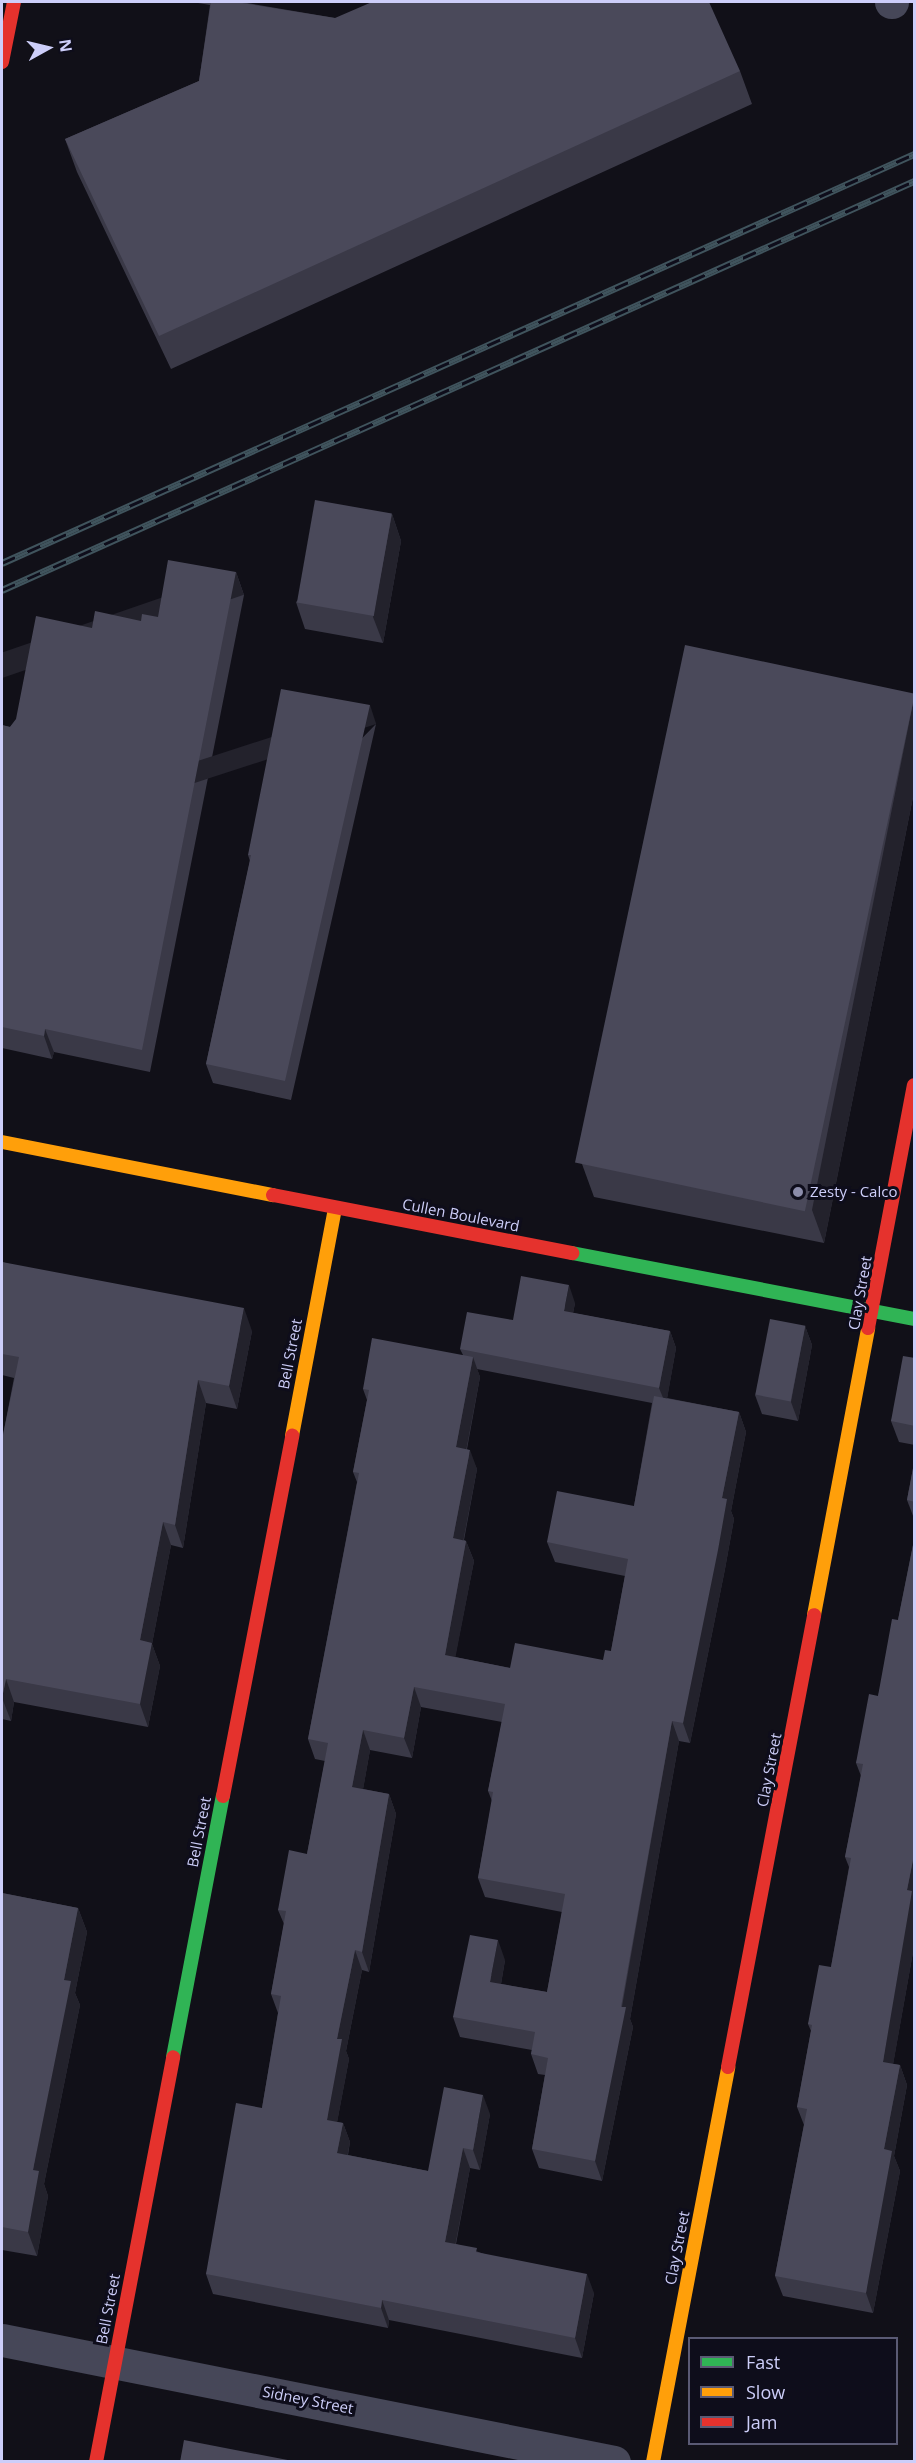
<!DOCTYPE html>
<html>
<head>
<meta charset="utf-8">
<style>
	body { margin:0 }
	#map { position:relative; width:916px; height:2463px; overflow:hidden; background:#111018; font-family:"Open Sans",sans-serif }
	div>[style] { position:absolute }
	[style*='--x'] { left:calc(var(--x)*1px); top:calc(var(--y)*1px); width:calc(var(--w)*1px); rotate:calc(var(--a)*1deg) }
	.street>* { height:33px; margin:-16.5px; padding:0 16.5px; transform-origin:16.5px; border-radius:16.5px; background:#464758 }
	.fast>* { height:14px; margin:-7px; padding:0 7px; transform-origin:7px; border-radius:7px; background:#30b455 }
	.slow>* { height:14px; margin:-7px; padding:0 7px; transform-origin:7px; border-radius:7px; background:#ff9f0a }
	.jam>* { height:14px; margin:-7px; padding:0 7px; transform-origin:7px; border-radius:7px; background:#e5322d }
	.rail>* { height:7px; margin-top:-3.5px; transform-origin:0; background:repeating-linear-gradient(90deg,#0e0d1b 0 14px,#40545d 0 28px); box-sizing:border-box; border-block:2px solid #40545d }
	.wall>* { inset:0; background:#3a3947 }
	.shaded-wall>* { inset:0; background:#23222c; transform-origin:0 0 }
	.building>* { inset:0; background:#4a495a; transform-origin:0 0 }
	.dots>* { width:16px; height:16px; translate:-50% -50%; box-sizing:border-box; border:3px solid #0e0d1b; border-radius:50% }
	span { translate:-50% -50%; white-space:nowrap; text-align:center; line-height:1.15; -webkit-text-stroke:6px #0e0d1b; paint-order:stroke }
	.poi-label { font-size:15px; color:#cdcef9 }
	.left { translate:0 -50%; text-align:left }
	.street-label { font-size:15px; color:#cdcef9 }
	.frame { position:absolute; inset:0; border:3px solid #cdcef9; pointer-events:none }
	.legend { position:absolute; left:688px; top:2337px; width:210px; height:108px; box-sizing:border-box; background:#0e0d1b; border:2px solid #5a5a74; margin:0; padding:8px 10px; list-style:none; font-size:18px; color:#cdcef9 }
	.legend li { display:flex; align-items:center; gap:12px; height:30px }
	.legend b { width:30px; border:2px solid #5a5a74 }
	.north { position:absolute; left:18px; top:18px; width:60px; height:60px; -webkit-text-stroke:4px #0e0d1b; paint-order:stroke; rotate:82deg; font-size:16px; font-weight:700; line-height:24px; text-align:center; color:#cdcef9 }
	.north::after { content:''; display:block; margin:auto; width:21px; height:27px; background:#cdcef9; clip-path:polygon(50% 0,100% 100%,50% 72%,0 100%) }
</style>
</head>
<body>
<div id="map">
	<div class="street">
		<i style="--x:891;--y:2;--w:1;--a:0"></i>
		<i style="--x:2;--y:2340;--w:624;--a:11.27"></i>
	</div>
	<div class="fast">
		<i style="--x:572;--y:1253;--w:348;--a:10.9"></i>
		<i style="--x:173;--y:2057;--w:266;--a:-79.2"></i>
	</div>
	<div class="slow">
		<i style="--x:2;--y:1142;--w:276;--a:11.1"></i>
		<i style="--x:292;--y:1436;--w:232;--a:-79.3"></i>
		<i style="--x:814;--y:1615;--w:292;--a:-79.3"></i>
		<i style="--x:653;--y:2462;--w:402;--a:-79.2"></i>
	</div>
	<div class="jam">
		<i style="--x:2;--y:62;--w:61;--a:-78.7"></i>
		<i style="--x:273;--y:1195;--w:305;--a:11"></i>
		<i style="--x:868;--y:1328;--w:247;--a:-79.3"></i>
		<i style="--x:223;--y:1796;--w:367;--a:-79.1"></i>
		<i style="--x:728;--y:2067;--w:460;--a:-79.2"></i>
		<i style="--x:96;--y:2462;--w:412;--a:-79.2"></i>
	</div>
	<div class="rail">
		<i style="--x:2;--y:563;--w:1000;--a:-24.15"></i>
		<i style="--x:2;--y:590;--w:1000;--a:-24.15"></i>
	</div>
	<div class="wall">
		<i style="clip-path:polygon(192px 2px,241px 2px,335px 18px,740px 71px,752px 104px,171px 369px,77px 172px,65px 139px,199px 81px,210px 5px)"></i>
		<i style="clip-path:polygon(392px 514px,401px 541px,383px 643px,305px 629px,296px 602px)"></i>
		<i style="clip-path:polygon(236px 572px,244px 595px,150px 1072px,54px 1052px,52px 1059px,2px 1048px,2px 725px,10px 727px,92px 628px,141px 621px,158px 617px)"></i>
		<i style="clip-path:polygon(915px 692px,915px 787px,824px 1243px,594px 1197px,582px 1164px)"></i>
		<i style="clip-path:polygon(376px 724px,291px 1100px,213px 1083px,206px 1064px,250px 861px,248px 855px)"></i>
		<i style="clip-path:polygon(2px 1262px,252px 1331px,237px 1409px,206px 1403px,183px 1548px,171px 1545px,152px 1644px,160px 1666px,148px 1727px,14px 1702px,11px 1721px,2px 1719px,2px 1440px,14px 1378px,2px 1375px)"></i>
		<i style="clip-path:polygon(evenodd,575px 1303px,573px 1313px,670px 1331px,676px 1348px,667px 1398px,739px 1412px,746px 1432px,731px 1511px,734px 1519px,725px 1569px,690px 1743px,679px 1741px,630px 2019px,633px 2027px,602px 2181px,539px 2168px,532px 2149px,545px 2075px,538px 2074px,531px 2054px,532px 2050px,460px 2037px,453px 2017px,505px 1960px,501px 1984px,547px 1992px,562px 1912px,485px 1897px,478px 1878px,492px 1801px,488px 1791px,502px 1722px,421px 1707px,412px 1758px,370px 1750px,363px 1789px,389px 1794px,396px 1814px,369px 1972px,362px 1970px,346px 2051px,349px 2059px,337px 2122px,343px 2123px,350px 2142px,348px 2155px,428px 2171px,490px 2114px,480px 2170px,470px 2168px,456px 2244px,594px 2293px,582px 2358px,389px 2320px,388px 2328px,213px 2294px,206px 2274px,262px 2108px,278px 2013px,271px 1994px,284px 1924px,278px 1910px,307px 1854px,325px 1761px,315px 1759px,308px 1739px,357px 1482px,353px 1472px,367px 1400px,363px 1389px,463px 1355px,460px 1349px,513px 1320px,575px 1303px,477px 1369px,652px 1403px,634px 1506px,547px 1542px,555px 1562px,625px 1576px,611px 1651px,603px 1660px,510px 1668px,455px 1657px,474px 1561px,466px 1541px,464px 1540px,477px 1469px,467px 1449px,480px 1377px,477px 1369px)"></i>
		<i style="clip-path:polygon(805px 1326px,812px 1345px,798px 1421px,762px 1414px,755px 1395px)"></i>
		<i style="clip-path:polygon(915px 1358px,915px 1445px,899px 1442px,891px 1421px)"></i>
		<i style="clip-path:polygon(915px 1458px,915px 1521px,907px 1500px)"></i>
		<i style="clip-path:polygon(915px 1535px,915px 1941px,893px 2064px,900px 2065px,907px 2085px,894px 2156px,900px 2171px,873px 2313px,783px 2296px,775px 2276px,804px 2125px,797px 2107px,811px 2031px,808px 2024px,831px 1967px,849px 1867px,845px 1857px,861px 1776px,856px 1763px,878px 1696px,898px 1620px)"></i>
		<i style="clip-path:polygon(2px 1893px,78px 1908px,87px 1932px,75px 1993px,80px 2005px,44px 2184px,48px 2196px,37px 2256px,2px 2250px)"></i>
	</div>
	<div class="shaded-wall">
		<i style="clip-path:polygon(392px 514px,401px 541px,383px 643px,373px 617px)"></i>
		<i style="left:236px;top:572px;width:24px;height:487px;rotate:71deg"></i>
		<i style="clip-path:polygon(915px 693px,915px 787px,824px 1243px,812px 1210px)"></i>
		<i style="left:370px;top:705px;width:20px;height:385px;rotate:72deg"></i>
		<i style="clip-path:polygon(45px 1029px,54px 1052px,52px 1059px,44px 1036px)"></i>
		<i style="clip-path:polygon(569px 1285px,575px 1303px,570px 1329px,564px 1311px)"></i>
		<i style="clip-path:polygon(244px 1308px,252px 1331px,237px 1409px,229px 1386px)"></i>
		<i style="clip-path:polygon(805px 1326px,812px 1345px,798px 1421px,791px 1402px)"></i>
		<i style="clip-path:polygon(670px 1331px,676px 1348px,666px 1405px,659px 1388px)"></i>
		<i style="clip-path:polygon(473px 1357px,480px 1377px,463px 1467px,456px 1447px)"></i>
		<i style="clip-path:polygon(198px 1380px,206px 1403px,183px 1548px,175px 1525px)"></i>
		<i style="clip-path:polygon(739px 1412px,746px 1432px,731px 1511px,734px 1519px,725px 1569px,690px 1743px,683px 1723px,722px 1498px)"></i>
		<i style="clip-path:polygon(470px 1450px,477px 1469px,460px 1558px,453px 1538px)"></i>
		<i style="clip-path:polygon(163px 1522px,171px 1545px,152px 1644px,160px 1666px,148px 1727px,140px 1704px,140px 1640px)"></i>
		<i style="clip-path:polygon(466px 1541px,474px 1561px,452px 1675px,445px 1655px)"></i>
		<i style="clip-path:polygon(6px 1679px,14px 1702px,11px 1721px,2px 1698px)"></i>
		<i style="clip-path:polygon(414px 1687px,421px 1707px,412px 1758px,404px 1738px)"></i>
		<i style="clip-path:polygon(672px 1721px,679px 1741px,630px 2019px,633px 2027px,602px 2181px,595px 2161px)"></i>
		<i style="clip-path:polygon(363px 1730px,370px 1750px,360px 1807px,352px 1787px)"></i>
		<i style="clip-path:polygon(389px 1794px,396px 1814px,369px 1972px,362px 1952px)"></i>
		<i style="clip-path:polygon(915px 1850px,915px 1941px,890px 2082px,883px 2062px,907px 1890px)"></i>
		<i style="clip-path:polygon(78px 1908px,87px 1932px,75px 1993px,80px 2005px,44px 2184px,48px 2196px,37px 2256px,28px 2232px,33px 2170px,64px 1980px)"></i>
		<i style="clip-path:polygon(498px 1940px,505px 1960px,498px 2002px,490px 1982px)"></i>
		<i style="clip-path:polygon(355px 1950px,362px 1970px,346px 2051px,349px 2059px,334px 2139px,327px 2120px,337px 2039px)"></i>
		<i style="clip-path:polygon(900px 2065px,907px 2085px,894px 2156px,900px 2171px,873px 2313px,866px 2293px,884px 2149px)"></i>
		<i style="clip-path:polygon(483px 2095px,490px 2114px,480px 2170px,473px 2150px)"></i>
		<i style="clip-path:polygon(343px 2123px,350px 2142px,344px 2173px,337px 2153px)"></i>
		<i style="clip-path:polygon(463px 2148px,470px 2168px,452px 2262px,445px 2242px)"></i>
		<i style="clip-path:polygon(587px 2274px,594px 2293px,582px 2358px,575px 2338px)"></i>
		<i style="clip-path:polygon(382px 2300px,389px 2320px,388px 2328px,381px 2308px)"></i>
	</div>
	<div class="building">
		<i style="clip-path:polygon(211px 2px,236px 2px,335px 18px,372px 2px,709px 2px,740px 71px,159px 336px,65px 139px,199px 81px)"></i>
		<i style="left:315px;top:500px;width:78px;height:104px;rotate:10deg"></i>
		<i style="clip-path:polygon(168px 560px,236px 572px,142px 1050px,45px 1029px,44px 1036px,2px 1027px,2px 725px,10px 727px,16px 719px,36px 616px,92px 628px,95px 611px,141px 621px,142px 614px,158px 617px)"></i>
		<i style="left:685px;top:645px;width:235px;height:529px;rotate:12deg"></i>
		<i style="clip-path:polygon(281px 689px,370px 705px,285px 1081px,206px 1064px,251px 855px,248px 855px)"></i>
		<i style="clip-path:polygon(2px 1262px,244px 1308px,229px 1386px,198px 1380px,175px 1525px,163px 1522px,140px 1640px,152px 1643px,140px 1704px,6px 1679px,2px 1698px,2px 1440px,19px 1357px,2px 1354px)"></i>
		<i style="clip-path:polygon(521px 1276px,569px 1285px,564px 1311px,670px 1331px,659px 1388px,460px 1349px,467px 1312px,513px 1320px)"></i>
		<i style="left:770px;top:1319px;width:36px;height:77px;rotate:11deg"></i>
		<i style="clip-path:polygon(372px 1338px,473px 1357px,456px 1447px,470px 1450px,453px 1538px,466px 1541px,445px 1655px,510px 1668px,515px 1643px,603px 1660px,605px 1650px,611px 1651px,628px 1559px,547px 1542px,557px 1491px,634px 1506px,654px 1396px,739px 1412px,722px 1498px,727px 1499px,718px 1550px,683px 1723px,672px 1721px,621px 2007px,626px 2007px,595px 2161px,532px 2149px,548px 2058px,531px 2054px,535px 2032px,453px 2017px,470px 1935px,498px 1940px,490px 1982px,547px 1992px,565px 1894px,478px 1878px,493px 1792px,488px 1791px,505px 1704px,414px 1687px,404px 1738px,363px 1730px,352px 1787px,389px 1794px,362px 1952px,355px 1950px,337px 2039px,342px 2039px,327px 2120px,343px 2123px,337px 2153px,428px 2171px,444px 2087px,483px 2095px,473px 2150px,463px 2148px,445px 2242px,477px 2248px,476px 2252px,587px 2274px,575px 2338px,382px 2300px,381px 2308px,206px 2274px,236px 2103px,262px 2108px,281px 1996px,271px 1994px,286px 1911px,278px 1910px,289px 1850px,307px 1854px,328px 1743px,308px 1739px,359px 1473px,353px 1472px,369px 1390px,363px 1389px)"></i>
		<i style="clip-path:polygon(903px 1356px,915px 1358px,915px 1426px,891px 1421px)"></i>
		<i style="clip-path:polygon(915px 1458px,915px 1502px,907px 1500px)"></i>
		<i style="clip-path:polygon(915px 1535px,915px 1850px,907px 1890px,912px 1891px,883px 2062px,900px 2065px,884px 2149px,892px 2151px,866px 2293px,775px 2276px,807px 2109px,797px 2107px,812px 2025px,808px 2024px,819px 1965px,831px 1967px,851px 1858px,845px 1857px,863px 1764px,856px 1763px,869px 1694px,878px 1696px,892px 1619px,898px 1620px)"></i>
		<i style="clip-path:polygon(2px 1893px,78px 1908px,64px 1980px,71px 1981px,33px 2170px,39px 2171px,28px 2232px,2px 2227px)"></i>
		<i style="clip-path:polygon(184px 2440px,298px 2462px,180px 2462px)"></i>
	</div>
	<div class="dots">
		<i style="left:798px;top:1192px;background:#8b8caa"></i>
	</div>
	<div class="poi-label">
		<span class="left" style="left:810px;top:1192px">Zesty - Calco</span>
	</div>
	<div class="street-label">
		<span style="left:461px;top:1215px;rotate:11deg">Cullen Boulevard</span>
		<span style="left:860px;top:1293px;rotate:-80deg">Clay Street</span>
		<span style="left:290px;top:1354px;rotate:-79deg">Bell Street</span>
		<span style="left:769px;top:1770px;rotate:-79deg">Clay Street</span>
		<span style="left:199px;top:1832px;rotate:-79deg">Bell Street</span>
		<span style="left:677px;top:2248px;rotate:-79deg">Clay Street</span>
		<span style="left:108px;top:2309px;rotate:-79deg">Bell Street</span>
		<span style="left:308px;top:2400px;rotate:11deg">Sidney Street</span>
	</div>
	<div class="frame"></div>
	<ul class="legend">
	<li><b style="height:8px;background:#30b455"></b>Fast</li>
	<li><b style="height:8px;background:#ff9f0a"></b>Slow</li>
	<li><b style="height:8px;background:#e5322d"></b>Jam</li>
	</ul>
	<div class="north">N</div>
</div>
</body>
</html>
